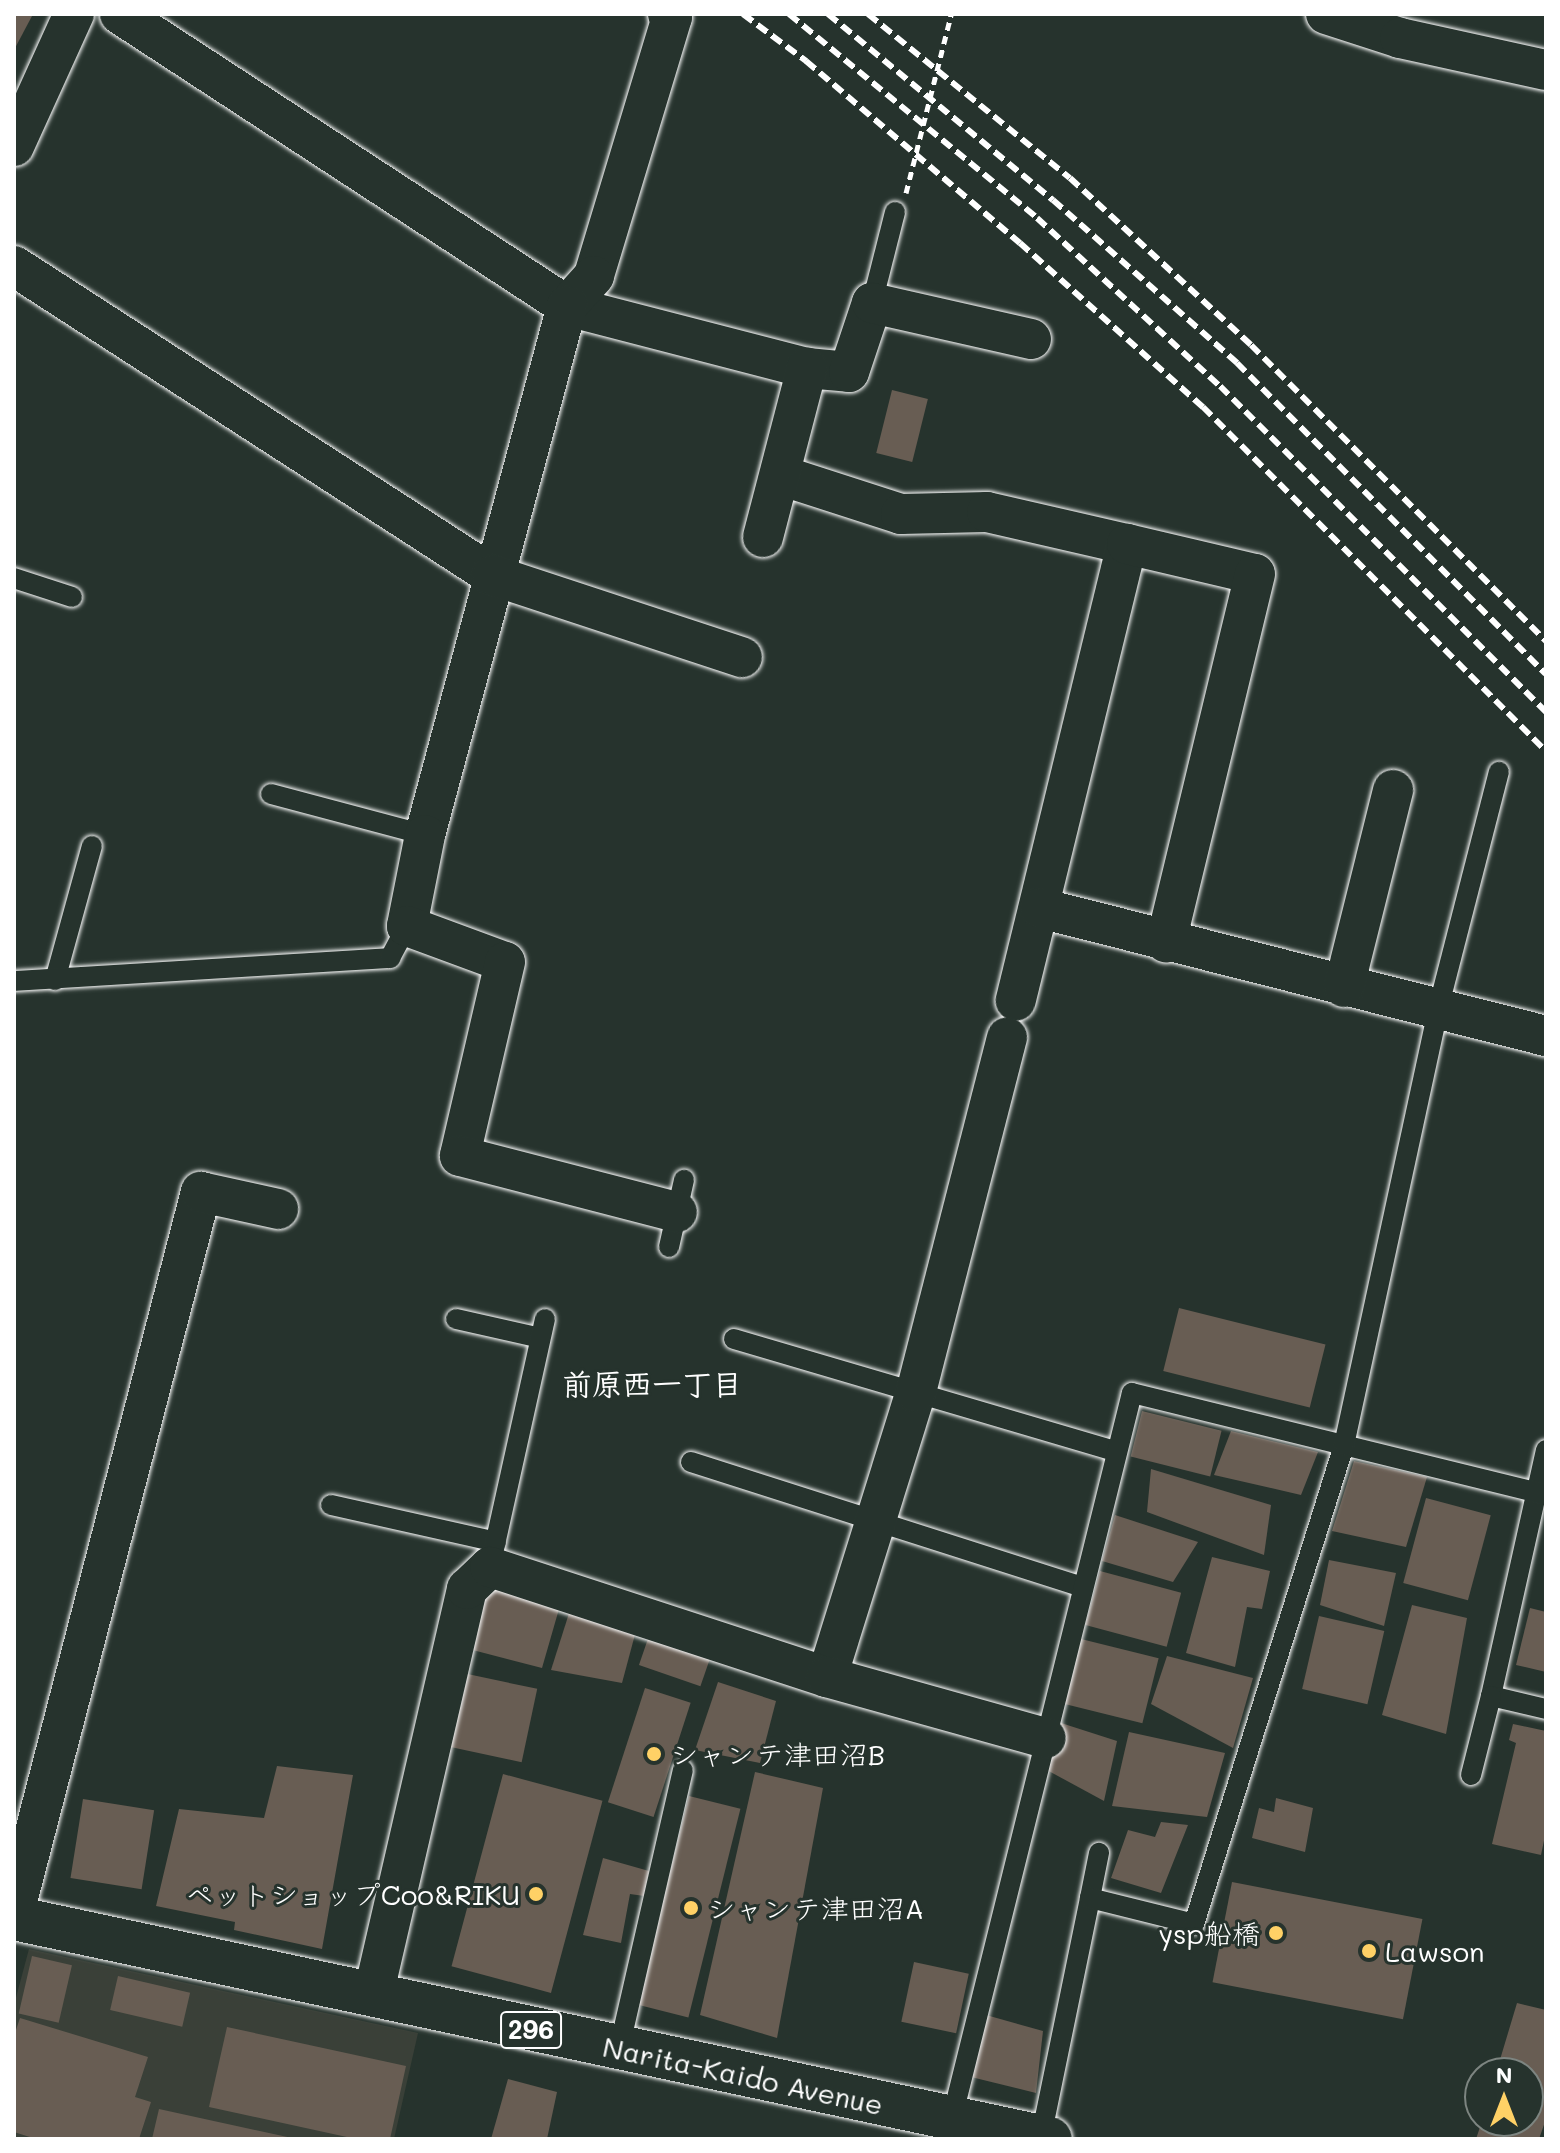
<!DOCTYPE html>
<html>
<head>
<meta charset="utf-8">
<style>
	body { margin:0 }
	#map { position:relative; width:1560px; height:2153px; overflow:hidden; background:#26332d; font-family:Mali,"Klee One",sans-serif }
	div>[style] { position:absolute }
	[style*='--x'] { left:calc(var(--x)*1px); top:calc(var(--y)*1px); width:calc(var(--w)*1px); rotate:calc(var(--a)*1deg) }
	.built>* { inset:0; background:#3a4038 }
	.building>* { inset:0; background:#685d53; transform-origin:0 0 }
	.path>* { height:5px; margin-top:-2.5px; transform-origin:0; background:repeating-linear-gradient(90deg,#fff 0 8px,transparent 0 14px) }
	.roads { filter:drop-shadow(0 0 2px #fff) drop-shadow(0 0 2px #fff) }
	.service>* { height:20px; margin:-10px; padding:0 10px; transform-origin:10px; border-radius:10px; background:#26332d }
	.minor>* { height:40px; margin:-20px; padding:0 20px; transform-origin:20px; border-radius:20px; background:#26332d }
	.trunk>* { height:44px; margin:-22px; padding:0 22px; transform-origin:22px; border-radius:22px; background:#26332d }
	.rail>* { height:6px; margin-top:-3px; transform-origin:0; background:repeating-linear-gradient(90deg,#fff 0 12px,transparent 0 18px) }
	.path-bridge>* { height:5px; margin-top:-2.5px; transform-origin:0; background:repeating-linear-gradient(90deg,#fff 0 8px,transparent 0 14px) }
	.dots>* { width:22px; height:22px; translate:-50% -50%; box-sizing:border-box; border:4px solid #26332d; border-radius:50% }
	span { translate:-50% -50%; white-space:nowrap; text-align:center; line-height:1.15; -webkit-text-stroke:6px #26332d; paint-order:stroke }
	.shield-label span { padding:2px 6px; background:#26332d; border:2px solid; border-radius:6px; -webkit-text-stroke-width:0 }
	.shield-label { font-size:26px; color:#fff; font-weight:700 }
	.poi-label { font-size:28px; color:#fff }
	.left { translate:0 -50%; text-align:left }
	.right { translate:-100% -50%; text-align:right }
	.street-label { font-size:28px; color:#fff }
	.neighbourhood-label { font-size:30px; color:#fff; font-weight:700 }
	.frame { position:absolute; inset:0; border:16px solid #fff; pointer-events:none }
	.north { position:absolute; left:1464px; top:2057px; width:80px; height:80px; box-sizing:border-box; background:#26332d; border:2px solid #7d8581; border-radius:50%; rotate:0deg; font-size:22px; font-weight:700; line-height:32px; text-align:center; color:#fff }
	.north::after { content:''; display:block; margin:auto; width:28px; height:36px; background:#ffd166; clip-path:polygon(50% 0,100% 100%,50% 72%,0 100%) }
</style>
</head>
<body>
<div id="map">
	<div class="built">
		<i style="clip-path:polygon(29px 1949px,418px 2033px,394px 2139px,14px 2139px,14px 2005px)"></i>
	</div>
	<div class="building">
		<i style="clip-path:polygon(14px 14px,32px 16px,14px 50px)"></i>
		<i style="left:892px;top:390px;width:37px;height:65px;rotate:14deg"></i>
		<i style="left:1179px;top:1308px;width:151px;height:65px;rotate:14deg"></i>
		<i style="left:1142px;top:1411px;width:82px;height:47px;rotate:14deg"></i>
		<i style="clip-path:polygon(1231px 1431px,1318px 1452px,1301px 1495px,1214px 1475px)"></i>
		<i style="clip-path:polygon(1354px 1461px,1427px 1477px,1406px 1547px,1332px 1531px)"></i>
		<i style="clip-path:polygon(1151px 1469px,1271px 1505px,1264px 1555px,1147px 1512px)"></i>
		<i style="left:1426px;top:1498px;width:67px;height:88px;rotate:15deg"></i>
		<i style="clip-path:polygon(1115px 1515px,1198px 1542px,1173px 1582px,1102px 1561px)"></i>
		<i style="clip-path:polygon(1212px 1557px,1270px 1571px,1262px 1609px,1247px 1607px,1235px 1667px,1186px 1653px)"></i>
		<i style="clip-path:polygon(1329px 1560px,1396px 1573px,1384px 1626px,1320px 1605px)"></i>
		<i style="left:1100px;top:1571px;width:84px;height:56px;rotate:15deg"></i>
		<i style="clip-path:polygon(474px 1583px,561px 1602px,542px 1668px,465px 1648px)"></i>
		<i style="clip-path:polygon(1412px 1605px,1467px 1618px,1446px 1734px,1382px 1715px)"></i>
		<i style="clip-path:polygon(571px 1607px,637px 1627px,622px 1683px,551px 1670px)"></i>
		<i style="clip-path:polygon(1530px 1608px,1546px 1612px,1546px 1672px,1516px 1665px)"></i>
		<i style="left:1319px;top:1616px;width:67px;height:75px;rotate:13deg"></i>
		<i style="left:651px;top:1630px;width:65px;height:37px;rotate:19deg"></i>
		<i style="left:1081px;top:1639px;width:80px;height:67px;rotate:14deg"></i>
		<i style="clip-path:polygon(1167px 1656px,1253px 1678px,1233px 1748px,1151px 1704px)"></i>
		<i style="left:458px;top:1672px;width:81px;height:75px;rotate:12deg"></i>
		<i style="clip-path:polygon(718px 1682px,776px 1701px,760px 1763px,695px 1750px)"></i>
		<i style="left:645px;top:1688px;width:48px;height:120px;rotate:18deg"></i>
		<i style="clip-path:polygon(1061px 1723px,1117px 1741px,1104px 1801px,1045px 1769px)"></i>
		<i style="clip-path:polygon(1513px 1724px,1546px 1731px,1546px 1831px,1541px 1855px,1492px 1844px,1516px 1743px,1509px 1740px)"></i>
		<i style="clip-path:polygon(1129px 1732px,1225px 1753px,1207px 1817px,1112px 1806px)"></i>
		<i style="clip-path:polygon(277px 1766px,353px 1775px,322px 1949px,234px 1930px,235px 1922px,156px 1906px,179px 1809px,264px 1818px)"></i>
		<i style="clip-path:polygon(755px 1772px,823px 1788px,777px 2038px,700px 2015px)"></i>
		<i style="left:503px;top:1774px;width:103px;height:199px;rotate:15deg"></i>
		<i style="left:689px;top:1796px;width:53px;height:215px;rotate:14deg"></i>
		<i style="clip-path:polygon(1276px 1798px,1313px 1808px,1305px 1852px,1252px 1838px,1259px 1808px,1274px 1812px)"></i>
		<i style="left:83px;top:1799px;width:72px;height:80px;rotate:9deg"></i>
		<i style="clip-path:polygon(1161px 1822px,1188px 1825px,1161px 1893px,1111px 1878px,1128px 1830px,1155px 1837px)"></i>
		<i style="clip-path:polygon(603px 1858px,649px 1871px,644px 1896px,630px 1894px,621px 1943px,583px 1935px)"></i>
		<i style="left:1232px;top:1882px;width:194px;height:102px;rotate:11deg"></i>
		<i style="left:32px;top:1956px;width:41px;height:59px;rotate:13deg"></i>
		<i style="left:914px;top:1962px;width:56px;height:61px;rotate:12deg"></i>
		<i style="left:118px;top:1976px;width:74px;height:35px;rotate:13deg"></i>
		<i style="clip-path:polygon(1517px 2003px,1546px 2010px,1546px 2119px,1539px 2139px,1476px 2139px,1482px 2121px,1528px 2121px,1528px 2073px,1496px 2073px)"></i>
		<i style="clip-path:polygon(986px 2015px,1043px 2031px,1036px 2093px,971px 2077px)"></i>
		<i style="clip-path:polygon(20px 2018px,148px 2057px,135px 2097px,151px 2102px,139px 2139px,36px 2139px,14px 2132px,14px 2036px)"></i>
		<i style="clip-path:polygon(227px 2027px,406px 2066px,390px 2139px,356px 2139px,209px 2107px)"></i>
		<i style="clip-path:polygon(508px 2079px,557px 2092px,547px 2139px,491px 2139px)"></i>
		<i style="clip-path:polygon(159px 2109px,292px 2138px,291px 2139px,152px 2139px)"></i>
	</div>
	<div class="path">
		<i style="--x:951;--y:15;--w:1;--a:-90"></i>
	</div>
	<div class="roads">
		<div class="service">
			<i style="--x:872;--y:303;--w:94;--a:-75.8"></i>
			<i style="--x:14;--y:578;--w:61;--a:18.1"></i>
			<i style="--x:271;--y:794;--w:159;--a:14.9"></i>
			<i style="--x:55;--y:980;--w:139;--a:-74.6"></i>
			<i style="--x:14;--y:981;--w:377;--a:-3.5"></i>
			<i style="--x:390;--y:958;--w:36;--a:-62"></i>
			<i style="--x:669;--y:1247;--w:69;--a:-77.4"></i>
			<i style="--x:456;--y:1319;--w:86;--a:12.7"></i>
			<i style="--x:734;--y:1339;--w:399;--a:16.4"></i>
			<i style="--x:1546;--y:1450;--w:252;--a:102.6"></i>
			<i style="--x:1491;--y:1696;--w:57;--a:13.3"></i>
			<i style="--x:691;--y:1462;--w:411;--a:17.7"></i>
			<i style="--x:331;--y:1505;--w:169;--a:12.6"></i>
			<i style="--x:490;--y:1567;--w:254;--a:-77.5"></i>
			<i style="--x:1471;--y:1775;--w:81;--a:-75.8"></i>
			<i style="--x:1090;--y:1898;--w:46;--a:-78.7"></i>
			<i style="--x:619;--y:2049;--w:286;--a:-77.1"></i>
			<i style="--x:952;--y:2118;--w:747;--a:-76.06"></i>
			<i style="--x:1132;--y:1393;--w:426;--a:13.8"></i>
			<i style="--x:1041;--y:2137;--w:244;--a:-78.4"></i>
			<i style="--x:1090;--y:1898;--w:107;--a:14"></i>
			<i style="--x:1194;--y:1924;--w:502;--a:-72.61"></i>
			<i style="--x:1344;--y:1445;--w:446;--a:-77.8"></i>
			<i style="--x:1438;--y:1009;--w:245;--a:-75.6"></i>
		</div>
		<div class="minor">
			<i style="--x:120;--y:14;--w:534;--a:33.15"></i>
			<i style="--x:567;--y:306;--w:248;--a:14.5"></i>
			<i style="--x:807;--y:368;--w:42;--a:5.4"></i>
			<i style="--x:849;--y:372;--w:73;--a:-71.6"></i>
			<i style="--x:872;--y:303;--w:163;--a:12.8"></i>
			<i style="--x:668;--y:14;--w:5;--a:37"></i>
			<i style="--x:672;--y:17;--w:270;--a:106.8"></i>
			<i style="--x:594;--y:276;--w:40;--a:132"></i>
			<i style="--x:567;--y:306;--w:548;--a:105.03"></i>
			<i style="--x:425;--y:835;--w:93;--a:101.2"></i>
			<i style="--x:407;--y:926;--w:104;--a:20.2"></i>
			<i style="--x:505;--y:962;--w:199;--a:103.1"></i>
			<i style="--x:460;--y:1156;--w:224;--a:14.5"></i>
			<i style="--x:1326;--y:14;--w:78;--a:18"></i>
			<i style="--x:1400;--y:38;--w:149;--a:12.4"></i>
			<i style="--x:14;--y:146;--w:145;--a:-65.6"></i>
			<i style="--x:14;--y:266;--w:569;--a:32.88"></i>
			<i style="--x:492;--y:575;--w:263;--a:18.2"></i>
			<i style="--x:780;--y:475;--w:127;--a:17.9"></i>
			<i style="--x:901;--y:514;--w:86;--a:-1.3"></i>
			<i style="--x:987;--y:512;--w:144;--a:12.9"></i>
			<i style="--x:1127;--y:544;--w:470;--a:103.7"></i>
			<i style="--x:763;--y:537;--w:175;--a:-75.4"></i>
			<i style="--x:1127;--y:544;--w:131;--a:13.2"></i>
			<i style="--x:1255;--y:574;--w:379;--a:103.6"></i>
			<i style="--x:1040;--y:908;--w:522;--a:14.2"></i>
			<i style="--x:1344;--y:987;--w:203;--a:-76"></i>
			<i style="--x:827;--y:1677;--w:299;--a:-72.7"></i>
			<i style="--x:916;--y:1392;--w:366;--a:-75.6"></i>
			<i style="--x:14;--y:1913;--w:745;--a:-75.46"></i>
			<i style="--x:201;--y:1192;--w:79;--a:12.4"></i>
			<i style="--x:373;--y:1996;--w:418;--a:-77"></i>
			<i style="--x:467;--y:1589;--w:32;--a:-44"></i>
			<i style="--x:490;--y:1567;--w:354;--a:18.1"></i>
			<i style="--x:827;--y:1677;--w:227;--a:15.6"></i>
		</div>
		<div class="trunk">
			<i style="--x:14;--y:1918;--w:1059;--a:12.04"></i>
		</div>
	</div>
	<div class="rail">
		<i style="--x:743;--y:14;--w:79;--a:36.7"></i>
		<i style="--x:806;--y:61;--w:281;--a:40.4"></i>
		<i style="--x:1020;--y:243;--w:246;--a:41.9"></i>
		<i style="--x:1203;--y:407;--w:486;--a:45.1"></i>
		<i style="--x:789;--y:14;--w:321;--a:39.4"></i>
		<i style="--x:1037;--y:218;--w:248;--a:42.6"></i>
		<i style="--x:1220;--y:386;--w:461;--a:45"></i>
		<i style="--x:828;--y:14;--w:292;--a:39.6"></i>
		<i style="--x:1053;--y:200;--w:246;--a:41.5"></i>
		<i style="--x:1237;--y:363;--w:438;--a:45.2"></i>
		<i style="--x:868;--y:14;--w:260;--a:39.1"></i>
		<i style="--x:1070;--y:178;--w:246;--a:42.7"></i>
		<i style="--x:1251;--y:345;--w:418;--a:45.1"></i>
	</div>
	<div class="path-bridge">
		<i style="--x:906;--y:193;--w:184;--a:-75.8"></i>
	</div>
	<div class="dots">
		<i style="left:654px;top:1754px;background:#ffd166"></i>
		<i style="left:536px;top:1894px;background:#ffd166"></i>
		<i style="left:691px;top:1908px;background:#ffd166"></i>
		<i style="left:1276px;top:1933px;background:#ffd166"></i>
		<i style="left:1369px;top:1951px;background:#ffd166"></i>
	</div>
	<div class="shield-label">
		<span style="left:531px;top:2030px">296</span>
	</div>
	<div class="poi-label">
		<span class="left" style="left:670px;top:1754px">シャンテ津田沼B</span>
		<span class="right" style="left:520px;top:1894px">ペットショップCoo&amp;RIKU</span>
		<span class="left" style="left:707px;top:1908px">シャンテ津田沼A</span>
		<span class="right" style="left:1260px;top:1933px">ysp船橋</span>
		<span class="left" style="left:1385px;top:1951px">Lawson</span>
	</div>
	<div class="street-label">
		<span style="left:743px;top:2075px;rotate:12deg">Narita-Kaido Avenue</span>
	</div>
	<div class="neighbourhood-label">
		<span style="left:652px;top:1383px">前原西一丁目</span>
	</div>
	<div class="frame"></div>
	<div class="north">N</div>
</div>
</body>
</html>
